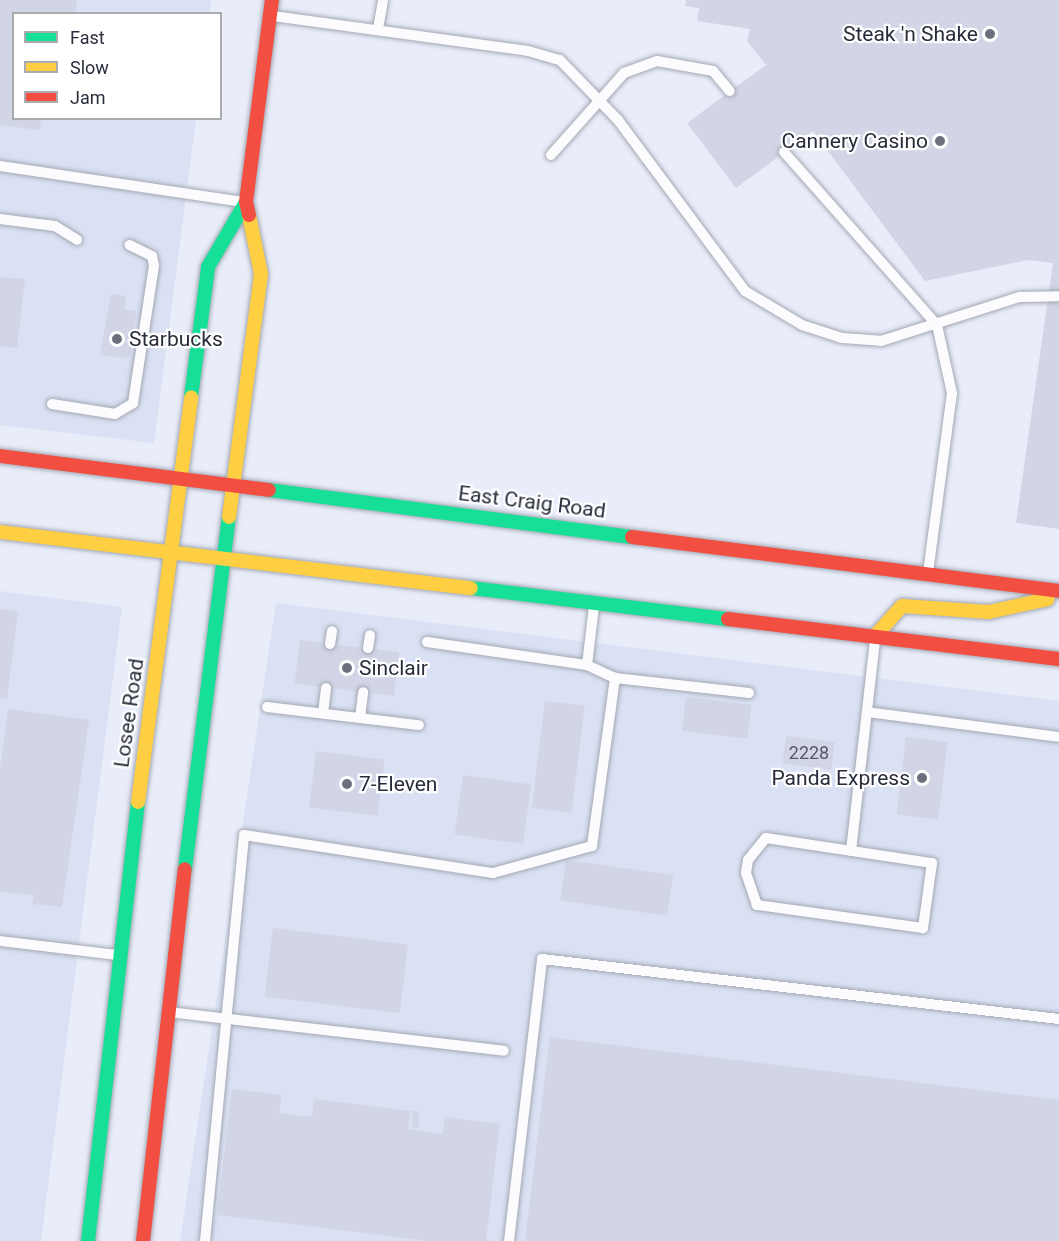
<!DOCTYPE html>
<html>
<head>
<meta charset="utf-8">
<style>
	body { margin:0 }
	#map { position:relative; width:1059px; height:1241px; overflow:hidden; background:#e8edf9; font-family:Roboto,sans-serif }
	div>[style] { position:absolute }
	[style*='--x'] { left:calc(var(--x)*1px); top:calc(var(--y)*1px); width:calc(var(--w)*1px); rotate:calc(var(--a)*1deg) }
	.built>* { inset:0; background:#dae1f4 }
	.building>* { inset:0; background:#d1d5e5; transform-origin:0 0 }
	.roads { filter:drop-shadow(0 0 2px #a4a8b3) drop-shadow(0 0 2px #a4a8b3) }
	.lane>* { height:10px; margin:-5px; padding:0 5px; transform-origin:5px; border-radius:5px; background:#fcfcfe }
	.fast>* { height:14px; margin:-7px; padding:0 7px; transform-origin:7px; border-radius:7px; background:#16e098 }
	.slow>* { height:14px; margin:-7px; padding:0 7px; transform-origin:7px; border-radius:7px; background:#ffcf43 }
	.jam>* { height:14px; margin:-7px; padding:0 7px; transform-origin:7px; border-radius:7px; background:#f24e42 }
	.dots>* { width:16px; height:16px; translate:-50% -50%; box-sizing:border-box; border:3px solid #fff; border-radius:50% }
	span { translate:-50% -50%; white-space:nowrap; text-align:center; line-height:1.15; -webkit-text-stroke:4.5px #fff; paint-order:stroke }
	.number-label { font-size:18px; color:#555967 }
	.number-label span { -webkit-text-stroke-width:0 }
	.poi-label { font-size:21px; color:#292d3b }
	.right { translate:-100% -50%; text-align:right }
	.left { translate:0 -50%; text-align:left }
	.street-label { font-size:21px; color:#292d3b }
	.legend { position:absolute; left:12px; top:12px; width:210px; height:108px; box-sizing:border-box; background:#fff; border:2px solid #a9abb1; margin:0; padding:8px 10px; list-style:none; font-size:18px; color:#292d3b }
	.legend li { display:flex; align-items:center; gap:12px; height:30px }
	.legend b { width:30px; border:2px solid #a9abb1 }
</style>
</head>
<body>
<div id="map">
	<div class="built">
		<i style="clip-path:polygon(0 0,211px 0,210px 13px,14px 14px,14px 118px,196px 119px,154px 443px,0 425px)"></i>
		<i style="clip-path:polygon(0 591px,122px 607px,41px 1241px,0 1241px)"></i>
		<i style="clip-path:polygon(276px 603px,1059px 701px,1059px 1241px,180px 1241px)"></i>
	</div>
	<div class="building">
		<i style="clip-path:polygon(0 0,77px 0,75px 14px,14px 14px,14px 118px,41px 118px,40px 130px,0 125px)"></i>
		<i style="clip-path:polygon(686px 0,1059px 0,1059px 529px,1016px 523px,1053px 263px,1028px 260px,925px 281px,813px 131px,736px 188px,687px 123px,766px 65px,747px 41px,750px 29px,697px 21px,699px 8px,685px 6px)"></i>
		<i style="clip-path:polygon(0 277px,25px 279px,17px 348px,0 346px)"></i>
		<i style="clip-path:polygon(111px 294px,126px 296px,125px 310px,136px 311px,131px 354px,126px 358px,100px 355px)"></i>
		<i style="clip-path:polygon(0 609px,18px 611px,7px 699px,0 698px)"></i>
		<i style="left:300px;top:640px;width:100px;height:44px;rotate:7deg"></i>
		<i style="left:686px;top:697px;width:66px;height:34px;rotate:7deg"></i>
		<i style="left:545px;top:701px;width:40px;height:108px;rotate:7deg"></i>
		<i style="clip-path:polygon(8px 709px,89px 720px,62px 907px,32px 904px,34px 895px,0 892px,0 768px)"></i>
		<i style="left:786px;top:736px;width:49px;height:28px;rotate:7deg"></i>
		<i style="left:906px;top:737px;width:42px;height:78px;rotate:7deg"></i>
		<i style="left:316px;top:751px;width:69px;height:57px;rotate:7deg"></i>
		<i style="left:463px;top:775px;width:69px;height:60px;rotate:8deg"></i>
		<i style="left:566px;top:860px;width:108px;height:41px;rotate:8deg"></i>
		<i style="left:273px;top:928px;width:136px;height:69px;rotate:7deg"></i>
		<i style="clip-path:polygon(550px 1037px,1059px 1100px,1059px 1241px,525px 1241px)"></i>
		<i style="clip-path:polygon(232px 1089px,282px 1095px,279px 1113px,312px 1117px,314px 1099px,411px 1111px,408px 1129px,443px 1134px,445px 1117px,500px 1124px,486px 1241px,427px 1241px,217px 1215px)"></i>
		<i style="left:412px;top:1111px;width:7px;height:17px"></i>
	</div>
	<div class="roads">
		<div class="lane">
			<i style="--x:273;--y:16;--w:257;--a:7.8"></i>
			<i style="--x:528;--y:51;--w:33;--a:16"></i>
			<i style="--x:560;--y:60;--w:83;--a:46"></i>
			<i style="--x:618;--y:120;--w:213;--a:53.4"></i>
			<i style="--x:745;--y:291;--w:66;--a:30.8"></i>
			<i style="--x:802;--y:325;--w:42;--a:18"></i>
			<i style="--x:842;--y:338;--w:39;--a:4"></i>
			<i style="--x:881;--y:341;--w:146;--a:-17.6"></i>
			<i style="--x:1020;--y:297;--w:39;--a:-1"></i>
			<i style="--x:378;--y:29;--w:29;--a:-80"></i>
			<i style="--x:784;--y:152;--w:231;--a:48.5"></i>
			<i style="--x:937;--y:325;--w:70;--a:77.6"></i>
			<i style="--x:952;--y:393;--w:181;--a:97.6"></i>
			<i style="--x:551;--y:155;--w:110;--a:-48.3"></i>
			<i style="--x:624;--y:73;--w:35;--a:-20"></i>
			<i style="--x:657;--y:61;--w:57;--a:10.1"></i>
			<i style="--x:713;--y:71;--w:26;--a:50"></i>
			<i style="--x:0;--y:166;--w:246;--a:8.4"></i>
			<i style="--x:0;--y:219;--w:55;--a:7.3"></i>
			<i style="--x:55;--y:226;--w:26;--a:32"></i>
			<i style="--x:52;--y:404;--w:64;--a:9"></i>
			<i style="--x:115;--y:414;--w:21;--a:-31"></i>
			<i style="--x:133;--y:403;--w:139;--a:-81.3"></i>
			<i style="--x:154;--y:266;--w:10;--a:-101"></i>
			<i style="--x:152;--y:256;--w:25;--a:-154"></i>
			<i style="--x:427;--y:642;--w:162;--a:8.2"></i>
			<i style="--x:587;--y:665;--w:31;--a:25"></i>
			<i style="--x:615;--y:678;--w:135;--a:6.4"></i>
			<i style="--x:330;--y:644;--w:13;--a:-81"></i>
			<i style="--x:368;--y:648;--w:13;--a:-81"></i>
			<i style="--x:587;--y:665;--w:59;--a:-83.2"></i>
			<i style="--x:267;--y:707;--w:153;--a:6.8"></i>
			<i style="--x:867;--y:712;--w:194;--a:7.4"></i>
			<i style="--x:323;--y:713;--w:25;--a:-83"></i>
			<i style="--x:360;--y:718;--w:26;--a:-83"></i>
			<i style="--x:766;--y:838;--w:168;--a:8.6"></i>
			<i style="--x:932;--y:863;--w:66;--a:97.9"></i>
			<i style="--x:923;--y:928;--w:168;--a:-172.1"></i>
			<i style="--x:757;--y:905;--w:34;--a:-109"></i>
			<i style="--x:746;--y:873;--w:13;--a:-81"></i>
			<i style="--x:748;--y:860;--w:28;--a:-51"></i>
			<i style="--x:851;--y:851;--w:212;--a:-83.5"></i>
			<i style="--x:0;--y:941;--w:119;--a:6.8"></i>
			<i style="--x:169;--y:1012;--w:337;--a:6.6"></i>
			<i style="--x:205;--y:1241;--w:408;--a:-84.5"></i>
			<i style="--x:244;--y:835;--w:252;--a:8.7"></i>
			<i style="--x:493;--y:873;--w:103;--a:-15.3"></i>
			<i style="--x:592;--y:846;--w:170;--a:-82.2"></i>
			<i style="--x:509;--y:1241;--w:284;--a:-83.3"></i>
			<i style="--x:542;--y:959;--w:520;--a:6.62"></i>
		</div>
		<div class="fast">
			<i style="--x:191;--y:397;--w:131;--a:-82.5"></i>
			<i style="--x:208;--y:267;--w:75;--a:-59.7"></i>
			<i style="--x:269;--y:490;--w:366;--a:7.4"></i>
			<i style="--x:471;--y:588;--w:259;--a:6.9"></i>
			<i style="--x:185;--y:869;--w:355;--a:-82.9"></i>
			<i style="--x:88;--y:1241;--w:442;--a:-83.5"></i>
		</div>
		<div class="slow">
			<i style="--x:229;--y:517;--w:245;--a:-82.5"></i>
			<i style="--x:261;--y:274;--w:60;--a:-101.5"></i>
			<i style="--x:0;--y:532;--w:474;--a:6.8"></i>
			<i style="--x:875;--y:636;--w:40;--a:-48"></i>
			<i style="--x:902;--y:606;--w:87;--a:3.9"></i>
			<i style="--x:989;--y:612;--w:60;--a:-12.4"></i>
			<i style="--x:138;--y:802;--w:408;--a:-82.5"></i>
		</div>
		<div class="jam">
			<i style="--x:249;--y:215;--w:13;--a:-103"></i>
			<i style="--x:246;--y:202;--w:204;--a:-82.7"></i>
			<i style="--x:0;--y:456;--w:271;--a:7.2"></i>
			<i style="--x:632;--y:537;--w:430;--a:7.2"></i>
			<i style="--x:728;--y:619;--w:333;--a:6.9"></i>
			<i style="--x:143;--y:1241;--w:374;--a:-83.6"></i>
		</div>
	</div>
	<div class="dots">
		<i style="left:990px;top:34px;background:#6c707e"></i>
		<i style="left:940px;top:141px;background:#6c707e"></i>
		<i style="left:117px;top:339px;background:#6c707e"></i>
		<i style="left:347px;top:668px;background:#6c707e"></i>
		<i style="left:922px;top:778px;background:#6c707e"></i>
		<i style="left:347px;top:784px;background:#6c707e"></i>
	</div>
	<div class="number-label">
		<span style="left:809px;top:753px">2228</span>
	</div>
	<div class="poi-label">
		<span class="right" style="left:978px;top:34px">Steak 'n Shake</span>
		<span class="right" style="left:928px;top:141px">Cannery Casino</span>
		<span class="left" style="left:129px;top:339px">Starbucks</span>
		<span class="left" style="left:359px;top:668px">Sinclair</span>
		<span class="right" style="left:910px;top:778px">Panda Express</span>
		<span class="left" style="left:359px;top:784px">7-Eleven</span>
	</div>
	<div class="street-label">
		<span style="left:532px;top:502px;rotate:7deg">East Craig Road</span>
		<span style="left:129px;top:713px;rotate:-82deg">Losee Road</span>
	</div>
	<ul class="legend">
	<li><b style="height:8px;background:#16e098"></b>Fast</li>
	<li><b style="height:8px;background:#ffcf43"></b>Slow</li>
	<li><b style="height:8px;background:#f24e42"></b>Jam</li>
	</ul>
</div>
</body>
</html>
